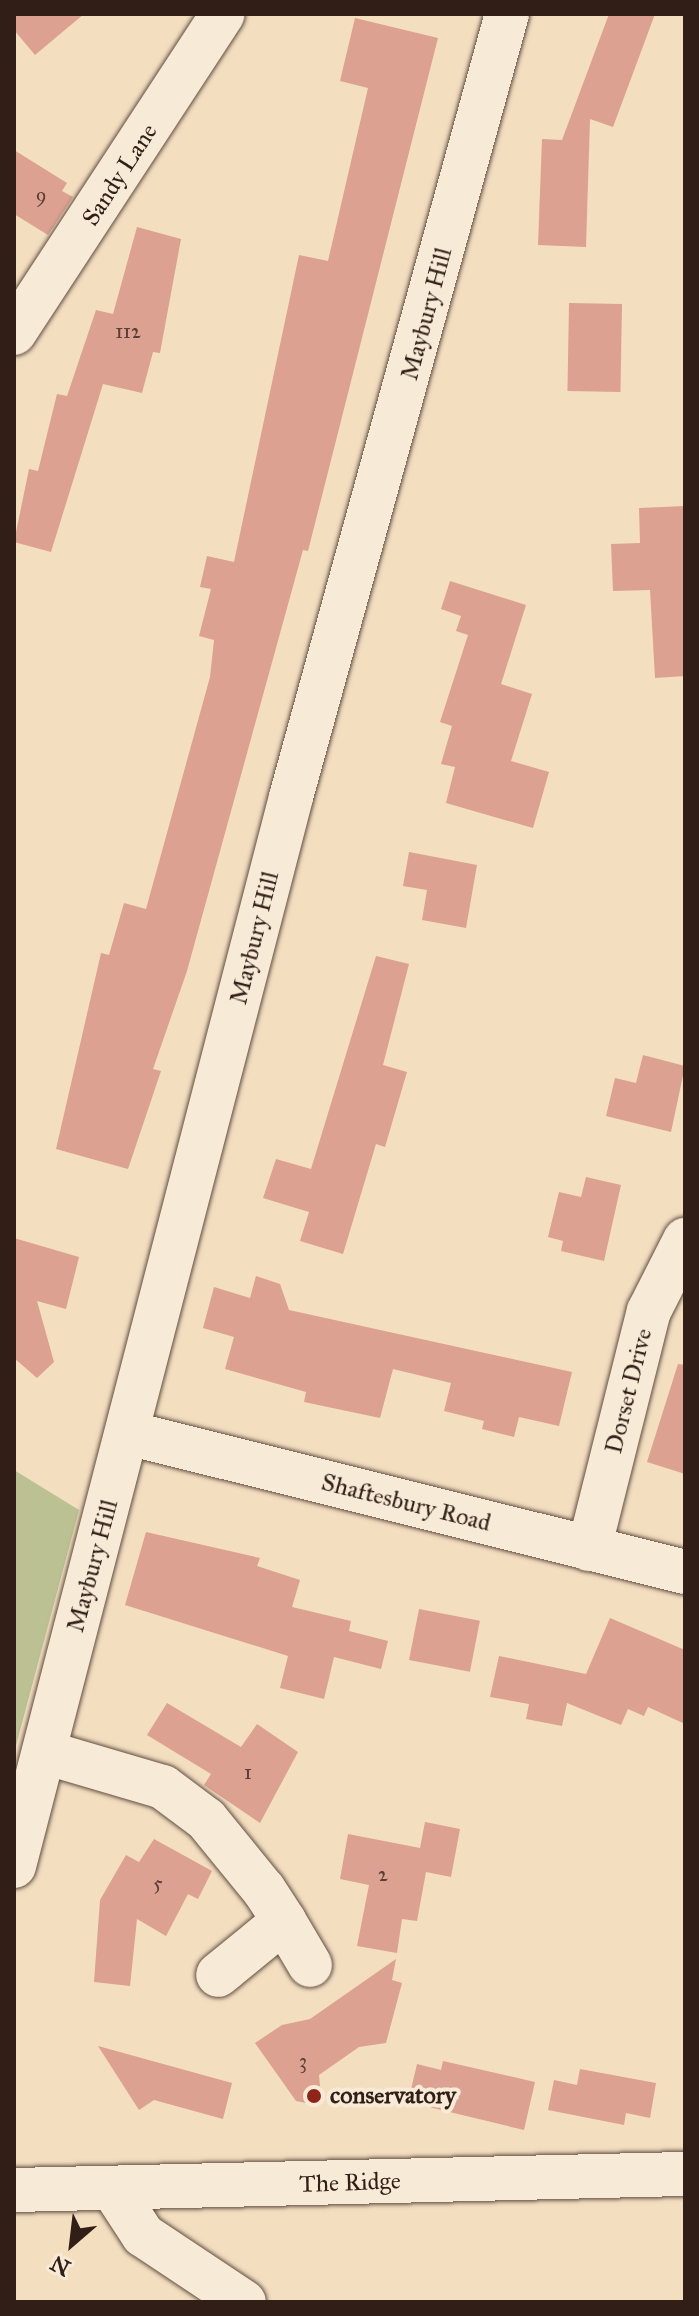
<!DOCTYPE html>
<html>
<head>
<meta charset="utf-8">
<style>
	body { margin:0 }
	#map { position:relative; width:699px; height:2316px; overflow:hidden; background:#f3dec0; font-family:"IM FELL Great Primer",serif }
	div>[style] { position:absolute }
	[style*='--x'] { left:calc(var(--x)*1px); top:calc(var(--y)*1px); width:calc(var(--w)*1px); rotate:calc(var(--a)*1deg) }
	.green>* { inset:0; background:#bbc192 }
	.building>* { inset:0; background:#dca191; transform-origin:0 0 }
	.roads { filter:drop-shadow(0 0 2px #614e41) drop-shadow(0 0 2px #614e41) }
	.minor>* { height:44px; margin:-22px; padding:0 22px; transform-origin:22px; border-radius:22px; background:#f7ead6 }
	.dots>* { width:22px; height:22px; translate:-50% -50%; box-sizing:border-box; border:4px solid #f7ead6; border-radius:50% }
	span { translate:-50% -50%; white-space:nowrap; text-align:center; line-height:1.15; -webkit-text-stroke:8px #f7ead6; paint-order:stroke }
	.number-label { font-size:20px; color:#5b3f36 }
	.number-label span { -webkit-text-stroke-width:0 }
	.street-label { font-size:24px; color:#301e17 }
	.poi-label { font-size:24px; color:#301e17; font-weight:700 }
	.left { translate:0 -50%; text-align:left }
	.frame { position:absolute; inset:0; border:16px solid #301e17; pointer-events:none }
	.north { position:absolute; left:32px; top:2204px; width:80px; height:80px; -webkit-text-stroke:6px #f7ead6; paint-order:stroke; rotate:208deg; font-size:22px; font-weight:700; line-height:32px; text-align:center; color:#301e17 }
	.north::after { content:''; display:block; margin:auto; width:28px; height:36px; background:#301e17; clip-path:polygon(50% 0,100% 100%,50% 72%,0 100%) }
</style>
</head>
<body>
<div id="map">
	<div class="green">
		<i style="clip-path:polygon(14px 1470px,79px 1510px,14px 1753px)"></i>
	</div>
	<div class="building">
		<i style="clip-path:polygon(14px 14px,84px 14px,35px 55px,14px 30px)"></i>
		<i style="clip-path:polygon(609px 14px,655px 14px,613px 127px,590px 119px,586px 247px,538px 245px,542px 139px,562px 140px)"></i>
		<i style="clip-path:polygon(355px 18px,438px 38px,308px 551px,303px 550px,187px 971px,153px 1069px,161px 1071px,128px 1169px,56px 1149px,101px 953px,109px 955px,124px 903px,146px 909px,210px 677px,214px 640px,199px 636px,211px 589px,200px 587px,207px 556px,234px 562px,299px 255px,328px 261px,368px 88px,340px 81px)"></i>
		<i style="clip-path:polygon(14px 150px,67px 183px,62px 191px,73px 197px,48px 235px,14px 214px)"></i>
		<i style="clip-path:polygon(137px 227px,181px 239px,160px 353px,153px 352px,142px 393px,103px 384px,51px 552px,14px 542px,29px 469px,38px 471px,57px 394px,67px 396px,96px 310px,113px 314px)"></i>
		<i style="left:622px;top:304px;width:88px;height:53px;rotate:91deg"></i>
		<i style="clip-path:polygon(685px 506px,685px 676px,655px 678px,650px 590px,613px 591px,611px 544px,640px 543px,639px 508px)"></i>
		<i style="clip-path:polygon(450px 581px,526px 605px,501px 684px,532px 694px,511px 761px,549px 772px,533px 828px,446px 803px,455px 767px,441px 764px,452px 726px,440px 722px,468px 635px,456px 631px,461px 616px,441px 609px)"></i>
		<i style="clip-path:polygon(409px 852px,477px 865px,466px 928px,422px 920px,427px 890px,403px 886px)"></i>
		<i style="clip-path:polygon(376px 956px,409px 964px,383px 1065px,407px 1072px,385px 1147px,376px 1144px,343px 1254px,300px 1241px,309px 1212px,263px 1198px,276px 1159px,311px 1169px)"></i>
		<i style="clip-path:polygon(643px 1055px,685px 1066px,671px 1132px,606px 1116px,615px 1078px,636px 1083px)"></i>
		<i style="clip-path:polygon(586px 1177px,621px 1185px,604px 1261px,561px 1251px,563px 1241px,548px 1237px,559px 1192px,581px 1197px)"></i>
		<i style="clip-path:polygon(14px 1238px,79px 1257px,66px 1309px,37px 1301px,54px 1362px,37px 1378px,14px 1358px)"></i>
		<i style="clip-path:polygon(256px 1276px,280px 1284px,289px 1310px,572px 1372px,559px 1426px,519px 1417px,514px 1437px,482px 1429px,484px 1421px,444px 1411px,451px 1383px,393px 1369px,380px 1418px,304px 1402px,306px 1392px,225px 1369px,234px 1337px,203px 1328px,214px 1287px,250px 1298px)"></i>
		<i style="clip-path:polygon(678px 1364px,685px 1365px,685px 1474px,647px 1462px)"></i>
		<i style="clip-path:polygon(146px 1532px,260px 1558px,257px 1566px,300px 1580px,292px 1607px,351px 1621px,349px 1631px,388px 1641px,381px 1669px,334px 1657px,324px 1699px,280px 1688px,288px 1656px,125px 1605px)"></i>
		<i style="left:419px;top:1609px;width:62px;height:52px;rotate:11deg"></i>
		<i style="clip-path:polygon(610px 1618px,685px 1650px,685px 1724px,648px 1707px,644px 1716px,628px 1709px,621px 1725px,567px 1703px,562px 1726px,526px 1719px,529px 1704px,490px 1697px,499px 1656px,586px 1674px)"></i>
		<i style="clip-path:polygon(167px 1703px,241px 1747px,257px 1724px,298px 1752px,260px 1823px,204px 1785px,211px 1774px,147px 1735px)"></i>
		<i style="clip-path:polygon(425px 1822px,460px 1829px,451px 1877px,426px 1872px,417px 1921px,402px 1919px,397px 1953px,357px 1946px,369px 1885px,340px 1879px,348px 1834px,420px 1848px)"></i>
		<i style="clip-path:polygon(154px 1839px,212px 1871px,198px 1899px,188px 1894px,166px 1936px,137px 1919px,130px 1986px,94px 1982px,100px 1900px,126px 1855px,139px 1862px)"></i>
		<i style="clip-path:polygon(396px 1959px,392px 1980px,402px 1983px,386px 2043px,359px 2047px,319px 2075px,321px 2097px,311px 2104px,296px 2101px,255px 2043px,282px 2025px,310px 2019px)"></i>
		<i style="clip-path:polygon(98px 2046px,232px 2083px,223px 2119px,154px 2100px,139px 2110px)"></i>
		<i style="clip-path:polygon(443px 2061px,535px 2082px,524px 2130px,408px 2102px,417px 2064px,441px 2070px)"></i>
		<i style="clip-path:polygon(580px 2069px,656px 2083px,650px 2118px,626px 2113px,624px 2125px,548px 2110px,554px 2080px,577px 2085px)"></i>
	</div>
	<div class="roads">
		<div class="minor">
			<i style="--x:14;--y:333;--w:381;--a:-56.8"></i>
			<i style="--x:128;--y:1433;--w:574;--a:14.01"></i>
			<i style="--x:589;--y:1549;--w:245;--a:-75.9"></i>
			<i style="--x:649;--y:1311;--w:80;--a:-63.1"></i>
			<i style="--x:44;--y:1752;--w:124;--a:16.4"></i>
			<i style="--x:163;--y:1787;--w:54;--a:36.7"></i>
			<i style="--x:206;--y:1819;--w:92;--a:50.8"></i>
			<i style="--x:264;--y:1890;--w:37;--a:57"></i>
			<i style="--x:284;--y:1921;--w:85;--a:140.7"></i>
			<i style="--x:14;--y:1866;--w:1104;--a:-75.47"></i>
			<i style="--x:291;--y:797;--w:812;--a:-74.58"></i>
			<i style="--x:284;--y:1921;--w:51;--a:59.4"></i>
			<i style="--x:113;--y:2189;--w:55;--a:56.9"></i>
			<i style="--x:143;--y:2235;--w:121;--a:33.6"></i>
			<i style="--x:14;--y:2190;--w:671;--a:-1.37"></i>
		</div>
	</div>
	<div class="dots">
		<i style="left:314px;top:2096px;background:#8f2418"></i>
	</div>
	<div class="number-label">
		<span style="left:41px;top:195px">9</span>
		<span style="left:128px;top:331px">112</span>
		<span style="left:248px;top:1772px">1</span>
		<span style="left:383px;top:1874px">2</span>
		<span style="left:158px;top:1883px">5</span>
		<span style="left:303px;top:2061px">3</span>
	</div>
	<div class="street-label">
		<span style="left:120px;top:175px;rotate:-57deg">Sandy Lane</span>
		<span style="left:427px;top:314px;rotate:-75deg">Maybury Hill</span>
		<span style="left:255px;top:938px;rotate:-76deg">Maybury Hill</span>
		<span style="left:629px;top:1391px;rotate:-76deg">Dorset Drive</span>
		<span style="left:406px;top:1503px;rotate:14deg">Shaftesbury Road</span>
		<span style="left:93px;top:1566px;rotate:-75deg">Maybury Hill</span>
		<span style="left:350px;top:2183px;rotate:-2deg">The Ridge</span>
	</div>
	<div class="poi-label">
		<span class="left" style="left:330px;top:2096px">conservatory</span>
	</div>
	<div class="frame"></div>
	<div class="north">N</div>
</div>
</body>
</html>
